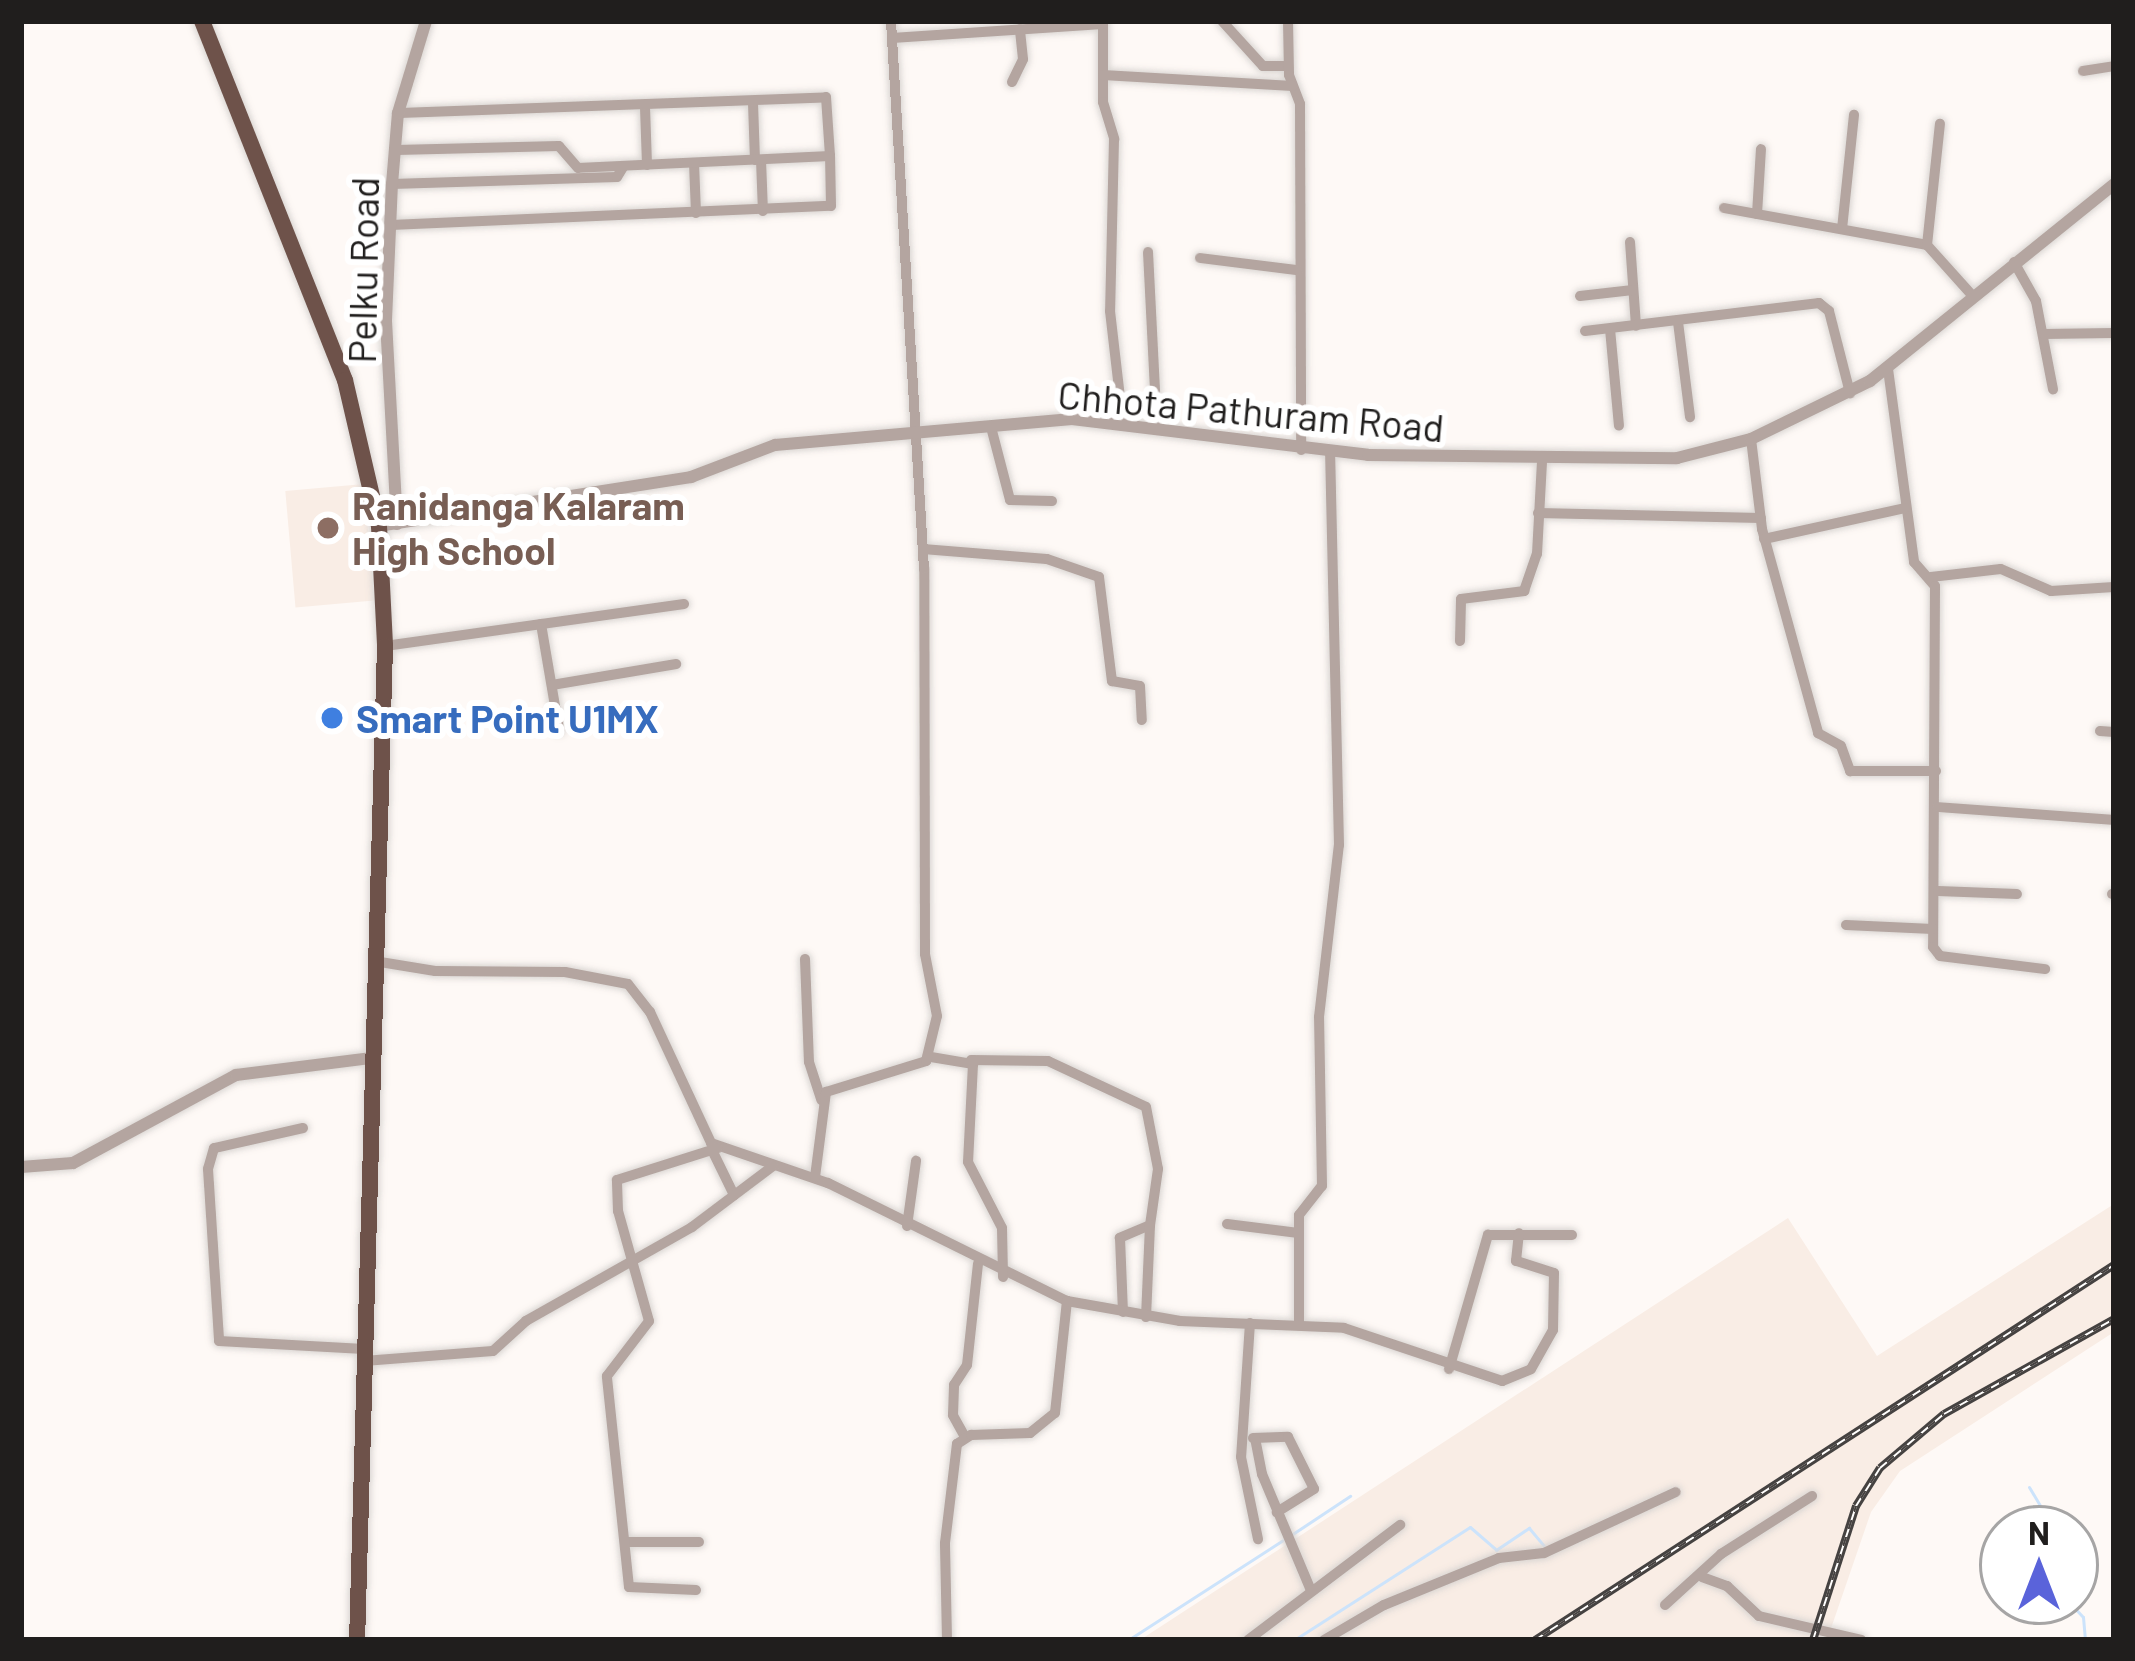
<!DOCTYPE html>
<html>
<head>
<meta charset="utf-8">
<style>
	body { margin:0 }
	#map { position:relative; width:2135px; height:1661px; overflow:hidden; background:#fef9f6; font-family:Barlow,sans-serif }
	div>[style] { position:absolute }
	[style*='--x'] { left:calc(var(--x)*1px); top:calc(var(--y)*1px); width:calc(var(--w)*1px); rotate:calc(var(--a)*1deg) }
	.built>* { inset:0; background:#f9ede5; transform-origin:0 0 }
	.stream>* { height:3px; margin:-1.5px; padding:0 1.5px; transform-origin:1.5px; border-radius:1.5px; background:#cce3fb }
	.roads { filter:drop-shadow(0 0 3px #dad6d3) drop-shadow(0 0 3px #dad6d3) }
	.minor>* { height:10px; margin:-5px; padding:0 5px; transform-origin:5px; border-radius:5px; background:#b4a5a0 }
	.tertiary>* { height:12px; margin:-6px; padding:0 6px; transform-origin:6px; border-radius:6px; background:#b4a5a0 }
	.trunk>* { height:16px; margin:-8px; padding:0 8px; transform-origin:8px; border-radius:8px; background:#6e524a }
	.rail>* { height:8px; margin-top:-4px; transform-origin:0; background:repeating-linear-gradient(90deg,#fff 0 9px,#454241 0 18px); box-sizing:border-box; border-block:3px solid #454241 }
	.dots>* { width:33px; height:33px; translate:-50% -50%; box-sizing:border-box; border:6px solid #fff; border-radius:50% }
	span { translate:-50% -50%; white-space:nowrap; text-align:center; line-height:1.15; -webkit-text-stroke:12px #fff; paint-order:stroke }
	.street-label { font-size:39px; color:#201e1d }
	.education-label { font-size:39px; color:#785e54; font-weight:700 }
	.left { translate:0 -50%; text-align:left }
	.shop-label { font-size:39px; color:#366cbe; font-weight:700 }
	.frame { position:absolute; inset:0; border:24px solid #201e1d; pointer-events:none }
	.north { position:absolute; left:1979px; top:1505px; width:120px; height:120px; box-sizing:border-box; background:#fff; border:3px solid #a6a5a5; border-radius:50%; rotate:0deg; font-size:33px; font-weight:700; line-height:48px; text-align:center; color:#201e1d }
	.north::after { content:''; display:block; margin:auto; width:42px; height:54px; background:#5a63da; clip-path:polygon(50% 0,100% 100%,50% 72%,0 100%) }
</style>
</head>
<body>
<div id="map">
	<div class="built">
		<i style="left:364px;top:484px;width:117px;height:79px;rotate:85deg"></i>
		<i style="clip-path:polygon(2114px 1204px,2114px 1332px,1900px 1471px,1871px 1512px,1827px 1640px,1140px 1640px,1788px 1218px,1877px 1356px)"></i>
	</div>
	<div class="stream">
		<i style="--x:2029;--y:1487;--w:49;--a:59.2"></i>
		<i style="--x:1291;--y:1535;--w:71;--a:-33.5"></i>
		<i style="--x:2068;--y:1601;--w:22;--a:47"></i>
		<i style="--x:2083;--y:1617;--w:23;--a:85"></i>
		<i style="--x:1128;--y:1640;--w:184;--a:-32.8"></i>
		<i style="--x:1294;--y:1640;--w:209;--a:-32.7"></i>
		<i style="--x:1470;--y:1527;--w:35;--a:41"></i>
		<i style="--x:1496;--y:1550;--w:40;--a:-34"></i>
		<i style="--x:1529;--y:1528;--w:23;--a:50"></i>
	</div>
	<div class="roads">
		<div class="minor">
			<i style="--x:1103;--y:21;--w:81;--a:90"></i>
			<i style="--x:1103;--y:102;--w:39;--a:73"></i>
			<i style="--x:1114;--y:139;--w:172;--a:91.3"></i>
			<i style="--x:1110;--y:311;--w:113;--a:83.4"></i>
			<i style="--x:1222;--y:21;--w:61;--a:47.7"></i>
			<i style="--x:1263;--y:66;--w:25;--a:0"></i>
			<i style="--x:1288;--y:21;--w:54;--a:88.9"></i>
			<i style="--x:1289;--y:75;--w:31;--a:69"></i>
			<i style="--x:1300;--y:104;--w:346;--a:89.8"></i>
			<i style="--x:892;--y:38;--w:211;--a:-3.8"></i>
			<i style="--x:2083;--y:71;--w:31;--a:-9"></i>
			<i style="--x:1103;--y:75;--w:190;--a:3.3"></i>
			<i style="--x:1012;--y:82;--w:25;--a:-64"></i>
			<i style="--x:1023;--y:59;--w:30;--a:-96"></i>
			<i style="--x:753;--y:103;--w:57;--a:88"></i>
			<i style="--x:645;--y:107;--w:58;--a:88"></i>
			<i style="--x:398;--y:113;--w:428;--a:-2.1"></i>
			<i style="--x:826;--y:97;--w:59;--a:86.1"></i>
			<i style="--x:761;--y:160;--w:51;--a:87.8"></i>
			<i style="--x:694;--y:163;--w:50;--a:87.7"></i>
			<i style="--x:392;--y:184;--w:225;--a:-1.8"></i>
			<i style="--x:617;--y:177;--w:13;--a:-58"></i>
			<i style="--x:1724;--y:208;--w:206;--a:10.3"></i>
			<i style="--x:1927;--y:245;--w:66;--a:48.1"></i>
			<i style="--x:1757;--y:214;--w:65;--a:-86.5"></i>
			<i style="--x:390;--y:225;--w:441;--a:-2.5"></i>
			<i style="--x:831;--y:206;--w:50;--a:-91.1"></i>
			<i style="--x:830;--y:156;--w:252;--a:177.3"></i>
			<i style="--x:578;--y:168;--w:29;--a:-131"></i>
			<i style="--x:559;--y:146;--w:163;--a:178.6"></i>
			<i style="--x:1842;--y:229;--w:115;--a:-84"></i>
			<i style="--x:1630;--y:242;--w:84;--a:85.9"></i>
			<i style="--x:1927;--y:245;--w:122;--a:-83.9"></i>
			<i style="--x:1148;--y:252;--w:177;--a:87.1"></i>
			<i style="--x:1200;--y:258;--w:98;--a:7.1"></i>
			<i style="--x:2014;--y:262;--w:45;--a:60.6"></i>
			<i style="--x:2036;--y:301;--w:90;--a:79.1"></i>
			<i style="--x:1580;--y:296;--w:53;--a:-6.5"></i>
			<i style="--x:1678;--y:322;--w:96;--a:82.8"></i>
			<i style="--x:1610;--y:329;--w:97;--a:84.7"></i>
			<i style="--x:1585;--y:331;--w:236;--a:-6.8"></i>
			<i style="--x:1819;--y:303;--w:13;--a:39"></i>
			<i style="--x:1829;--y:311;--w:85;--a:75.6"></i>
			<i style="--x:2044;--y:334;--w:69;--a:-0.8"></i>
			<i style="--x:1888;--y:369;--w:195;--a:82.3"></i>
			<i style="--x:1914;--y:562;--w:32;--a:49"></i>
			<i style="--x:1935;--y:586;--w:361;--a:90.3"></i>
			<i style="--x:1933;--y:947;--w:11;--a:52"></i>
			<i style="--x:1940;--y:956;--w:106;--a:7.1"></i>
			<i style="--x:991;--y:427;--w:75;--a:75.4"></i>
			<i style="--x:1010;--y:500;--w:42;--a:1.4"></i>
			<i style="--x:1751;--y:439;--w:91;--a:83"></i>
			<i style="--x:1762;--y:529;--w:212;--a:74.6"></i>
			<i style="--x:1818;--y:733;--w:26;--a:29"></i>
			<i style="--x:1841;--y:746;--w:27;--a:70"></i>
			<i style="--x:1850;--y:771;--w:86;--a:0"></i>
			<i style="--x:1538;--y:513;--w:223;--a:1.3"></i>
			<i style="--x:1764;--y:539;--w:144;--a:-12.4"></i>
			<i style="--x:923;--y:549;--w:124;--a:4.6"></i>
			<i style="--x:1047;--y:559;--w:55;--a:19.1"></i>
			<i style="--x:1099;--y:577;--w:105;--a:82.9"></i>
			<i style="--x:1112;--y:681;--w:28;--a:10"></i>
			<i style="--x:1140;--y:686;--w:34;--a:87"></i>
			<i style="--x:1931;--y:577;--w:70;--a:-6.5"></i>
			<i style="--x:2001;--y:569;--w:55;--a:23.7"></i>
			<i style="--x:2051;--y:591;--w:63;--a:-3.6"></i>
			<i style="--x:541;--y:624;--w:107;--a:80.3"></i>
			<i style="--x:1460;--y:641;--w:42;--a:-88.6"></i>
			<i style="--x:1461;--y:599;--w:64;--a:-7.2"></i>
			<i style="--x:1524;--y:591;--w:39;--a:-71"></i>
			<i style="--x:1537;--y:554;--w:92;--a:-86.9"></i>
			<i style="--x:385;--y:646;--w:302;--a:-8"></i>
			<i style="--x:552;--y:685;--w:126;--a:-9.6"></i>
			<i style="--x:2100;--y:731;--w:14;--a:4"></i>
			<i style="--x:1937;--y:807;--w:177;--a:4.2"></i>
			<i style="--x:1938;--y:891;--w:79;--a:2.2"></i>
			<i style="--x:2112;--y:894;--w:2;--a:0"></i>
			<i style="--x:1846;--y:925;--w:87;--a:2.6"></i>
			<i style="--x:805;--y:959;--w:103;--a:87.8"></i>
			<i style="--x:809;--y:1062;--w:40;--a:72"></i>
			<i style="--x:374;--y:961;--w:62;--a:9.3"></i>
			<i style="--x:435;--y:971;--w:130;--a:0.4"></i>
			<i style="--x:565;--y:972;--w:64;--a:10.8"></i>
			<i style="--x:628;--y:984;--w:36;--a:52"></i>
			<i style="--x:650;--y:1012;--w:145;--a:65"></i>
			<i style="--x:711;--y:1143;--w:124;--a:18.9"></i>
			<i style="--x:828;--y:1183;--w:267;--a:26.3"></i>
			<i style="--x:931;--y:1057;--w:43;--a:9.5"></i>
			<i style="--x:973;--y:1064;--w:98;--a:92.9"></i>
			<i style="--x:968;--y:1162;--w:74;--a:62.7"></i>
			<i style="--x:1002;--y:1228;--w:49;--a:88.8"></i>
			<i style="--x:971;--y:1060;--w:77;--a:0.7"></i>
			<i style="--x:1048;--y:1061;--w:108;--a:25.1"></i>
			<i style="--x:1146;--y:1107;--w:63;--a:79"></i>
			<i style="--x:1158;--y:1169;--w:57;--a:98.1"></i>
			<i style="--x:1150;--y:1225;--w:33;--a:157"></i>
			<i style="--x:1120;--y:1238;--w:74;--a:87.7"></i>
			<i style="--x:303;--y:1128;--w:91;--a:167.3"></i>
			<i style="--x:214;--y:1148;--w:22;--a:106"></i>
			<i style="--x:208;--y:1169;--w:172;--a:86.3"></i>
			<i style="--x:219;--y:1341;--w:145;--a:3.2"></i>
			<i style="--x:713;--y:1152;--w:48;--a:64"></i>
			<i style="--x:815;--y:1177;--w:86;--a:-82.6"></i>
			<i style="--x:826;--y:1092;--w:105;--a:-17.2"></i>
			<i style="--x:926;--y:1061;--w:46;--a:-76.3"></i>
			<i style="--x:937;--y:1016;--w:63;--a:-101"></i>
			<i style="--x:925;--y:954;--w:385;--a:-90.1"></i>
			<i style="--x:924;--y:569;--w:549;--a:-93.45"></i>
			<i style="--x:1227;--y:1224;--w:72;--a:7.2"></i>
			<i style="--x:907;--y:1226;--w:66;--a:-82.1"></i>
			<i style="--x:1146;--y:1317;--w:92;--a:-87.5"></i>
			<i style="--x:1250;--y:1323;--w:134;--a:93.8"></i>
			<i style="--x:1241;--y:1457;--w:84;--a:78.3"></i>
			<i style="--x:1299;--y:1325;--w:110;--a:-90"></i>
			<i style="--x:1299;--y:1215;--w:37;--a:-52"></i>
			<i style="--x:1322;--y:1186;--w:169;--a:-91"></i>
			<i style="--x:1319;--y:1017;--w:173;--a:-83.4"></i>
			<i style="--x:1339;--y:845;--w:393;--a:-91.3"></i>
			<i style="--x:364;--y:1361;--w:129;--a:-4.4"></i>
			<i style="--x:493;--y:1351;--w:45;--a:-42.3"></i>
			<i style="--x:526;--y:1321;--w:191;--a:-29.5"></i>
			<i style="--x:692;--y:1227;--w:101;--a:-37"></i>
			<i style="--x:1449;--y:1369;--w:140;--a:-73.8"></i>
			<i style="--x:1488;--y:1235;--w:84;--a:0"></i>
			<i style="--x:965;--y:1437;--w:25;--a:-119"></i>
			<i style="--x:953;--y:1415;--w:30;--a:-88"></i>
			<i style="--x:954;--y:1385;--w:24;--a:-57"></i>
			<i style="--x:967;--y:1365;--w:102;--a:-83.8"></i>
			<i style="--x:1253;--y:1438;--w:35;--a:-2"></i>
			<i style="--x:1288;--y:1437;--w:58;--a:63.4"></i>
			<i style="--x:1314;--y:1489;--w:44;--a:148.1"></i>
			<i style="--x:1255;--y:1438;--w:37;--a:79"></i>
			<i style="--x:1262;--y:1474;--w:124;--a:67.2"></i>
			<i style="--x:627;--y:1542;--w:72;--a:0"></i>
			<i style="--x:1702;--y:1577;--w:27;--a:20"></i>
			<i style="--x:1727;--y:1586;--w:44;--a:43.2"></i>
			<i style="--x:1759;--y:1616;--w:105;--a:13.2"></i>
			<i style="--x:696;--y:1590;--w:67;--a:-177.4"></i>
			<i style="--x:629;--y:1587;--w:212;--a:-96"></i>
			<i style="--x:607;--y:1376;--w:69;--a:-52.6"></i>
			<i style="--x:649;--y:1321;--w:114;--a:-105.7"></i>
			<i style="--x:618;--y:1211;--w:31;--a:-92"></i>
			<i style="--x:617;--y:1180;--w:106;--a:-17.6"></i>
			<i style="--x:1665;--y:1605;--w:76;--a:-42.3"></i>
			<i style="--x:1721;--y:1554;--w:108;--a:-32.5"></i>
			<i style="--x:947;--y:1640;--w:97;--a:-91.2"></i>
			<i style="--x:945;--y:1543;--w:100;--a:-83.1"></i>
			<i style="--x:957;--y:1444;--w:17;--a:-33"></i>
			<i style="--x:971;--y:1435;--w:59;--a:-1.9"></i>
			<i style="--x:1030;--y:1433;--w:32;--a:-39"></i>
			<i style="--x:1055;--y:1413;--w:113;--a:-83.9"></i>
			<i style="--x:1067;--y:1301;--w:115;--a:10"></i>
			<i style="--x:1180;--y:1321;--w:164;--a:2.4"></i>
			<i style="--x:1344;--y:1328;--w:167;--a:18.5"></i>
			<i style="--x:1502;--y:1381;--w:31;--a:-22"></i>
			<i style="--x:1531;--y:1369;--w:45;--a:-60.6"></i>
			<i style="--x:1553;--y:1330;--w:57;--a:-89"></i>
			<i style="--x:1554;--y:1273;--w:40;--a:-162"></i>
			<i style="--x:1516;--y:1261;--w:28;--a:-84"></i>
			<i style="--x:1248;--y:1640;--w:191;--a:-37.1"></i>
			<i style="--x:1324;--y:1640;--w:69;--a:-30.3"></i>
			<i style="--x:1384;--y:1605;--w:124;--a:-22.2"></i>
			<i style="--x:1499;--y:1558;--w:45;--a:-6.3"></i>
			<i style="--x:1544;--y:1553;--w:145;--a:-24.8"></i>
		</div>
		<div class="tertiary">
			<i style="--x:397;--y:524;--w:204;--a:-93.1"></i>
			<i style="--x:386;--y:320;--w:136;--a:-87.5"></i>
			<i style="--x:392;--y:184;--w:71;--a:-85.2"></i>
			<i style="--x:398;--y:113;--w:96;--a:-73.1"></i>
			<i style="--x:379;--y:526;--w:316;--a:-8.9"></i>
			<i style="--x:691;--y:477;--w:90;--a:-20.9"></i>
			<i style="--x:775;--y:445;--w:298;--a:-5"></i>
			<i style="--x:1072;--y:419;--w:298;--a:6.9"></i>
			<i style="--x:1368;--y:455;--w:309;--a:0.6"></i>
			<i style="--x:1677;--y:458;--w:76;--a:-14.4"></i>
			<i style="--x:1751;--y:439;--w:132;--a:-26"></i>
			<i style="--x:1870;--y:381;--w:314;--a:-38.9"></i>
			<i style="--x:21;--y:1167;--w:52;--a:-4.4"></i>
			<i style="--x:73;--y:1163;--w:185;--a:-28.4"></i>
			<i style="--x:236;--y:1075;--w:135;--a:-7.2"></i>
		</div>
		<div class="trunk">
			<i style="--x:202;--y:21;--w:386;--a:68.3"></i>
			<i style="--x:345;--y:380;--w:150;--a:76.9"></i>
			<i style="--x:379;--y:526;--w:120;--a:87.1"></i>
			<i style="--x:385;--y:646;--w:994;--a:91.61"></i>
		</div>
	</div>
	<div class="rail">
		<i style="--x:1535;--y:1640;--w:690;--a:-32.93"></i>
		<i style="--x:1813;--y:1640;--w:141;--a:-72.2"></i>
		<i style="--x:1856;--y:1506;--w:45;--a:-57.7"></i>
		<i style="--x:1880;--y:1468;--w:84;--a:-40.2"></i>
		<i style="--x:1944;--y:1414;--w:195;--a:-29.2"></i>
	</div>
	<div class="dots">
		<i style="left:328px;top:528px;background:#8d6e63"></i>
		<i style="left:332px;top:718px;background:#3f7fe0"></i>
	</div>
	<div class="street-label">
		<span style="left:363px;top:270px;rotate:-89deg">Pelku Road</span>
		<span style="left:1251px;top:411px;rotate:5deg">Chhota Pathuram Road</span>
	</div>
	<div class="education-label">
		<span class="left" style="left:352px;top:528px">Ranidanga Kalaram<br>High School</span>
	</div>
	<div class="shop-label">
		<span class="left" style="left:356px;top:718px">Smart Point U1MX</span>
	</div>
	<div class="frame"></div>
	<div class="north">N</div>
</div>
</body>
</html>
